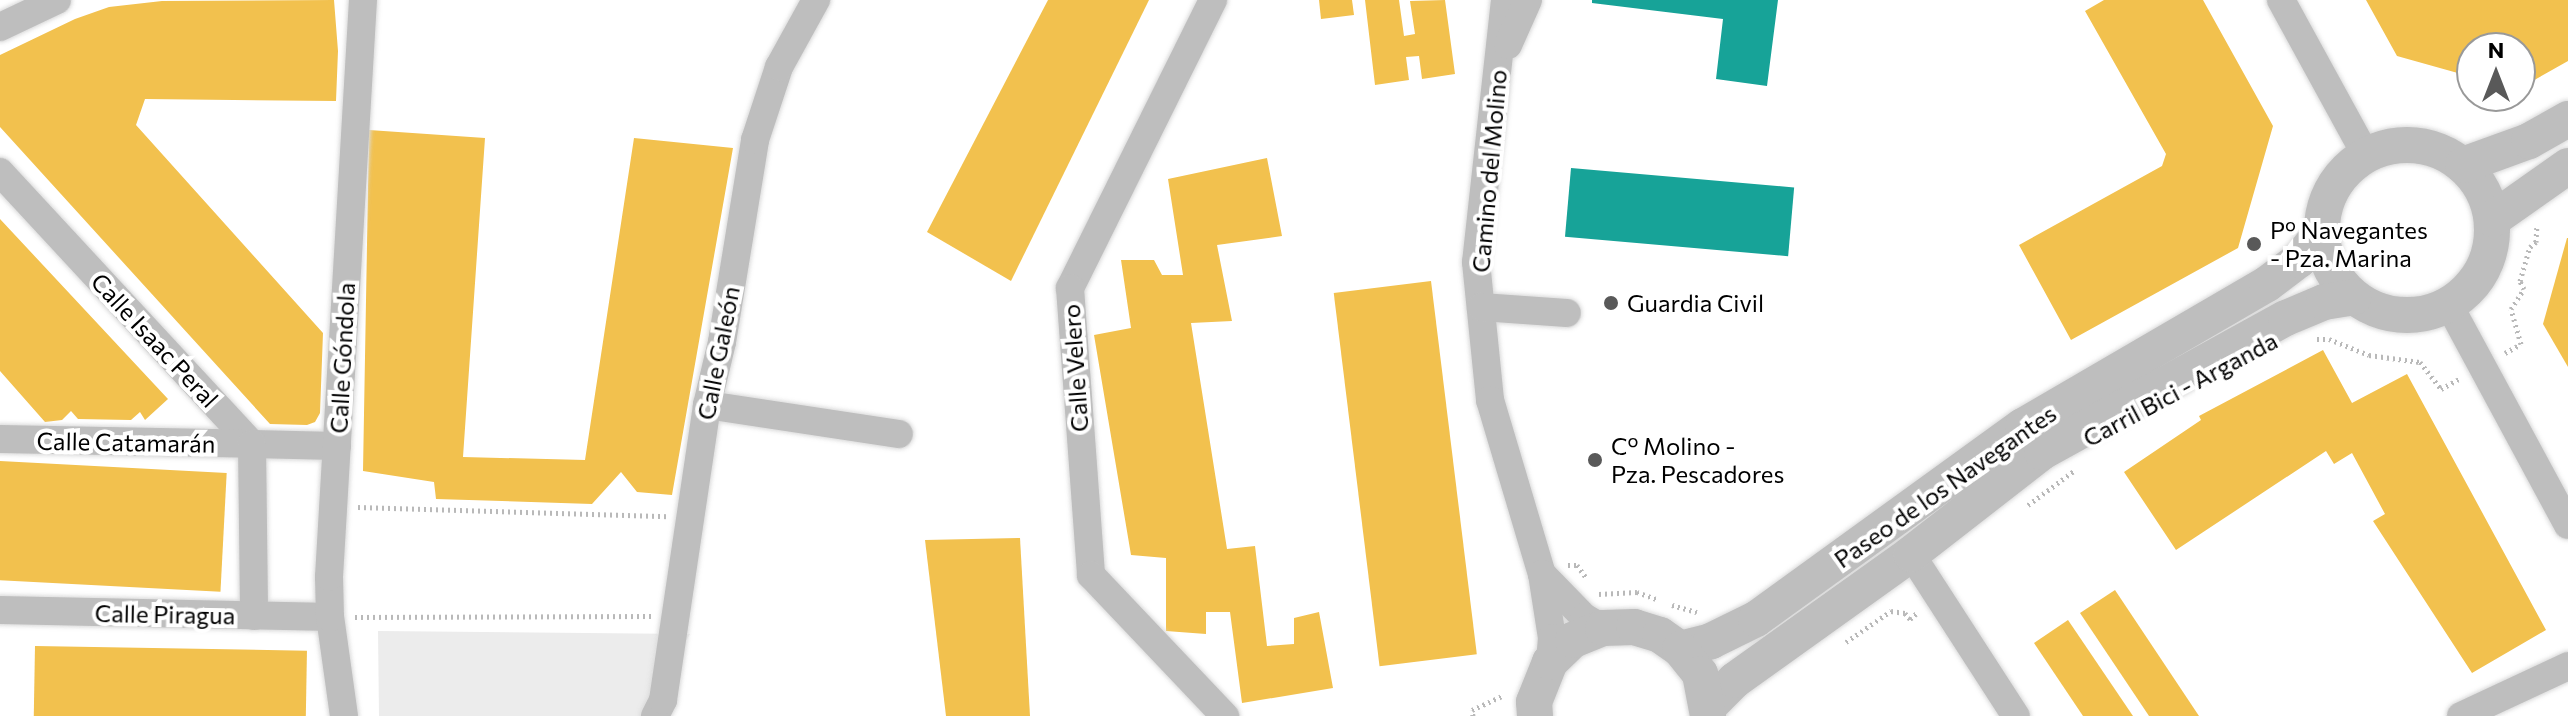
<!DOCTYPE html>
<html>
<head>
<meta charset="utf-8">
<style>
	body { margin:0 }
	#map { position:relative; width:2568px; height:716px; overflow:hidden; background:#fff; font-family:Commissioner,sans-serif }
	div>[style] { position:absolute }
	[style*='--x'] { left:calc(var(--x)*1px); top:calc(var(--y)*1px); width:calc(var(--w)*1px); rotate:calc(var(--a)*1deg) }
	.green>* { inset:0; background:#ececec }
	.homes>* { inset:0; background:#f2c14e; transform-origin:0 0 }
	.public>* { inset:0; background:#17a398; transform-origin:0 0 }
	.path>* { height:5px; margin-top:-2.5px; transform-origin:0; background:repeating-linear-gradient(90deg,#b9b9b9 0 2px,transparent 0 6px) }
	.roads { filter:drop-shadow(0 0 2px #dbdbdb) drop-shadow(0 0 2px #dbdbdb) }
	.minor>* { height:28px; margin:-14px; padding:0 14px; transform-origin:14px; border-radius:14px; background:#bebebe }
	.major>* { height:36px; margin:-18px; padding:0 18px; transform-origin:18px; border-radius:18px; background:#bebebe }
	.major>.ring { margin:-18px; padding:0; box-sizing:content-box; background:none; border:36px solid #bebebe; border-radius:50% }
	.dots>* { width:22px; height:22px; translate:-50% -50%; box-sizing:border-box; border:4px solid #fff; border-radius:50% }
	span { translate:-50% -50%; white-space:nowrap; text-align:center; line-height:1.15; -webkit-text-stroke:8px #fff; paint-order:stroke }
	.street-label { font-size:24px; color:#000 }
	.poi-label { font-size:24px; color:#000 }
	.left { translate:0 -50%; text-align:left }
	.north { position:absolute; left:2456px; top:32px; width:80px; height:80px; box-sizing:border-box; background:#fff; border:2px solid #999; border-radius:50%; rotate:0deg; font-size:22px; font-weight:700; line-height:32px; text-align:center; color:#000 }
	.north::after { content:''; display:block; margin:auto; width:28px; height:36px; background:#595959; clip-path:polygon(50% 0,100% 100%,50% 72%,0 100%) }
</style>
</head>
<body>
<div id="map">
	<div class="green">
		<i style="clip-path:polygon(378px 631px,690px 634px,644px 716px,379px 716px)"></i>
	</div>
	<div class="homes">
		<i style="clip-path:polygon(334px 0,338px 51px,336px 101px,145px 99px,136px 125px,323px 333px,320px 413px,315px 422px,307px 425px,270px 424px,0 127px,0 55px,75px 19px,109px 7px,162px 1px)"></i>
		<i style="clip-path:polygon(1048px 0,1149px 0,1011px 281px,927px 232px)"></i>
		<i style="clip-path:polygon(1319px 0,1352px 0,1354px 15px,1321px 19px)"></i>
		<i style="clip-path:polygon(1365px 0,1399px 0,1404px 36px,1415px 34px,1410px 1px,1445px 0,1455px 74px,1422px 79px,1419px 56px,1406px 57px,1409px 80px,1375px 85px)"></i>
		<i style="clip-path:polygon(2104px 0,2203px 0,2273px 126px,2238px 248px,2071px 340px,2019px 245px,2162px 166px,2166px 154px,2085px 11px)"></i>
		<i style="clip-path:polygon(2366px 0,2568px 0,2568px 61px,2520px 88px,2520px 48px,2472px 48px,2472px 77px,2397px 56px)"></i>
		<i style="clip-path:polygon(369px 130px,485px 138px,463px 457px,585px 460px,634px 138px,733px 148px,672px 495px,637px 492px,621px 472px,592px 504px,436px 499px,434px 482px,363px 471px)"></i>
		<i style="clip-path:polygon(1267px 158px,1282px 236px,1217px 245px,1232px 321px,1191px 323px,1227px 549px,1255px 546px,1267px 646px,1294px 644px,1294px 618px,1319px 612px,1333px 688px,1242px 703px,1230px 612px,1206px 612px,1206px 634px,1166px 631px,1166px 558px,1131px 555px,1094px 335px,1131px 328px,1121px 260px,1154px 260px,1162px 275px,1183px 275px,1168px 179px)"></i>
		<i style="clip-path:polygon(0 219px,168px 399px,145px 420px,140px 412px,131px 420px,78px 419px,71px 411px,62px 420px,45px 422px,0 371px)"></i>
		<i style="clip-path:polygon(2567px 238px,2568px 238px,2568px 367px,2543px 324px)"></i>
		<i style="left:1431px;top:281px;width:376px;height:98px;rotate:83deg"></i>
		<i style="clip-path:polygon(2323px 350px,2352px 403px,2407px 374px,2546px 630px,2472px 673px,2373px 521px,2385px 514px,2352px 453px,2334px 464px,2326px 451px,2176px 550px,2124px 472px,2201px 420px,2199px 416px)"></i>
		<i style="left:0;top:461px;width:227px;height:119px;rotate:3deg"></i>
		<i style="clip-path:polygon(1020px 538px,1030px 716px,946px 716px,925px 540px)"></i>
		<i style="clip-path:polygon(2115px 590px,2199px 716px,2149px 716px,2080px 613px)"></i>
		<i style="clip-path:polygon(2068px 620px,2133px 716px,2083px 716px,2034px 643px)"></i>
		<i style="left:35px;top:646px;width:272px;height:70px;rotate:1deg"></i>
	</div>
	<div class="public">
		<i style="clip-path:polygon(1592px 0,1778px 0,1767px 86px,1716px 79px,1723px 19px,1592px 3px)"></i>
		<i style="left:1571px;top:168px;width:224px;height:69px;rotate:5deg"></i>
	</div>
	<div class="path">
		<i style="--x:2317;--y:339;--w:12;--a:0"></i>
		<i style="--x:2329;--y:339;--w:43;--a:21.8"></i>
		<i style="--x:2369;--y:355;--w:51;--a:7.8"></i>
		<i style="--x:2420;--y:362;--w:34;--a:52"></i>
		<i style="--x:2441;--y:389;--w:23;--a:-29"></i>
		<i style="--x:2505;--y:353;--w:18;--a:-29"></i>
		<i style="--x:2521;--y:344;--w:36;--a:-106"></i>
		<i style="--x:2511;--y:309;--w:24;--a:-57"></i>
		<i style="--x:2524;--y:289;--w:9;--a:-117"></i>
		<i style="--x:2520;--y:281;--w:35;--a:-74"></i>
		<i style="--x:2530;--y:247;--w:8;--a:-40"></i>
		<i style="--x:2536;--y:242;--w:17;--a:-87"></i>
		<i style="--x:2028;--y:505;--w:57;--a:-36.5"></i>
		<i style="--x:358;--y:507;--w:310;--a:1.7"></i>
		<i style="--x:1568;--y:565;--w:9;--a:0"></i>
		<i style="--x:1577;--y:565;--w:17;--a:54"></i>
		<i style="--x:1599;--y:594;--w:38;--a:-3"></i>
		<i style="--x:1637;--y:592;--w:23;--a:20"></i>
		<i style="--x:1672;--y:605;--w:26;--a:16"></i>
		<i style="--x:355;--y:617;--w:298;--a:-0.2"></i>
		<i style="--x:1846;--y:642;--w:55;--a:-34.6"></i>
		<i style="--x:1891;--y:611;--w:14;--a:8"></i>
		<i style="--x:1905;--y:613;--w:8;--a:50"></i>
		<i style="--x:1910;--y:619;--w:11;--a:-41"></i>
		<i style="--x:1473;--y:716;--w:6;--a:-99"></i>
		<i style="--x:1472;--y:710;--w:35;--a:-25"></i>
	</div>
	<div class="roads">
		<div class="minor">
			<i style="--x:1213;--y:0;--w:322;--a:116.4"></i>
			<i style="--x:1070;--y:288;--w:288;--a:85.8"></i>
			<i style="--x:1091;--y:575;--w:195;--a:46.5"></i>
			<i style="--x:1505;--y:0;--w:264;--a:96.3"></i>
			<i style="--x:1476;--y:262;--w:139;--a:84.2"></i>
			<i style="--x:1490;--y:400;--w:182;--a:73.4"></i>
			<i style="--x:1542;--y:574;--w:65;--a:81.1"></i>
			<i style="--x:1552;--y:638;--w:24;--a:95"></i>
			<i style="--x:2281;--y:0;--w:177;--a:61.3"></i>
			<i style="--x:0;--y:27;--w:63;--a:-25.3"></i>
			<i style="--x:1508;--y:45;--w:49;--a:-66"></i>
			<i style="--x:0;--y:172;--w:371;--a:47.2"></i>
			<i style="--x:252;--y:444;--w:85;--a:1.3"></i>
			<i style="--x:2449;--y:305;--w:250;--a:61.6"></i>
			<i style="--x:1481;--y:307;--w:86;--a:4"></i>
			<i style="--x:707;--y:405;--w:194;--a:8.6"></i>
			<i style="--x:0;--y:439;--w:252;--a:1.1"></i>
			<i style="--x:252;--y:444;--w:172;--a:89.3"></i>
			<i style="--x:1911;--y:554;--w:193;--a:57.1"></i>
			<i style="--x:1542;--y:574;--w:60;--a:45.7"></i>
			<i style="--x:1584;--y:617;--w:22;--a:30"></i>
			<i style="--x:0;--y:610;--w:330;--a:1.2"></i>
			<i style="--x:344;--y:716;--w:100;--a:-98"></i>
			<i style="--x:330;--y:617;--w:40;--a:-91.4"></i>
			<i style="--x:329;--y:577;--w:578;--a:-86.63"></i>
			<i style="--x:655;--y:716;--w:18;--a:-63"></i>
			<i style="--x:663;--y:700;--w:298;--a:-81.5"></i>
			<i style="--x:707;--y:405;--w:65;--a:-76.6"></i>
			<i style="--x:722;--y:342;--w:205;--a:-80.7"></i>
			<i style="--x:755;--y:140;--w:77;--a:-71.8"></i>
			<i style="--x:779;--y:67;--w:77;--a:-61.1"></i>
			<i style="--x:2461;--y:716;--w:118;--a:-25"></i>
		</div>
		<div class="major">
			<i class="ring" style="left:2322px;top:145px;width:134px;height:134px"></i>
			<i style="--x:2463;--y:165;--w:70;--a:-20"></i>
			<i style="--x:2529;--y:141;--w:45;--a:-29.4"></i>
			<i style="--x:2493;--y:219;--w:92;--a:-35.2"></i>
			<i style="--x:1680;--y:649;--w:32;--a:-14"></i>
			<i style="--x:1711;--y:641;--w:50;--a:-26.1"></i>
			<i style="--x:1756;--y:619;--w:329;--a:-35.9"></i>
			<i style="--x:2023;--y:426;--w:282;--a:-30.2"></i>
			<i style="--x:2267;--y:284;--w:40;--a:-37"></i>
			<i style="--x:2299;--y:260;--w:36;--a:-51"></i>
			<i style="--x:1709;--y:706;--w:37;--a:-45"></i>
			<i style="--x:1735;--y:680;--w:216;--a:-35.6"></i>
			<i style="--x:1911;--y:554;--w:166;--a:-37.9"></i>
			<i style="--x:2042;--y:452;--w:278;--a:-28.8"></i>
			<i style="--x:2286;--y:318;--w:41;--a:-22.8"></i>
			<i style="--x:2324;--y:302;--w:30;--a:-9"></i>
			<i style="--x:1535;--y:716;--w:14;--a:-94"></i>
			<i style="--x:1534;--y:702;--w:43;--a:-68.2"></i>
			<i style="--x:1550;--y:662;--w:32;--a:-44"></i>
			<i style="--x:1573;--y:640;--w:32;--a:-22"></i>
			<i style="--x:1603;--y:628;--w:31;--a:-2"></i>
			<i style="--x:1634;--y:627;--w:27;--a:17"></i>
			<i style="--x:1660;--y:635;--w:24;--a:35"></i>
			<i style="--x:1680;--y:649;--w:32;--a:51"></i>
			<i style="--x:1700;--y:674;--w:43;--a:79.2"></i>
		</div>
	</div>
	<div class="dots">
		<i style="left:2254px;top:244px;background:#595959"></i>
		<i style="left:1611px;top:303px;background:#595959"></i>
		<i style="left:1595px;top:460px;background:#595959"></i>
	</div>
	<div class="street-label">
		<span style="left:1489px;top:171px;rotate:-85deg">Camino del Molino</span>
		<span style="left:155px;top:340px;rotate:47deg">Calle Isaac Peral</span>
		<span style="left:718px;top:353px;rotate:-79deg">Calle Galeón</span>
		<span style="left:342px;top:358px;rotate:-87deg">Calle Góndola</span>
		<span style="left:1075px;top:368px;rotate:-94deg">Calle Velero</span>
		<span style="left:2180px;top:389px;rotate:-28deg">Carril Bici - Arganda</span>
		<span style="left:126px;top:442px;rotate:1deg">Calle Catamarán</span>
		<span style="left:1945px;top:486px;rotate:-35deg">Paseo de los Navegantes</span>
		<span style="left:165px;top:614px;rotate:1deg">Calle Piragua</span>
	</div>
	<div class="poi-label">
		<span class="left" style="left:2270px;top:244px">Pº Navegantes<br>- Pza. Marina</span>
		<span class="left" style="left:1627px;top:303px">Guardia Civil</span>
		<span class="left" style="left:1611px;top:460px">Cº Molino -<br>Pza. Pescadores</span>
	</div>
	<div class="north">N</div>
</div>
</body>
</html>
